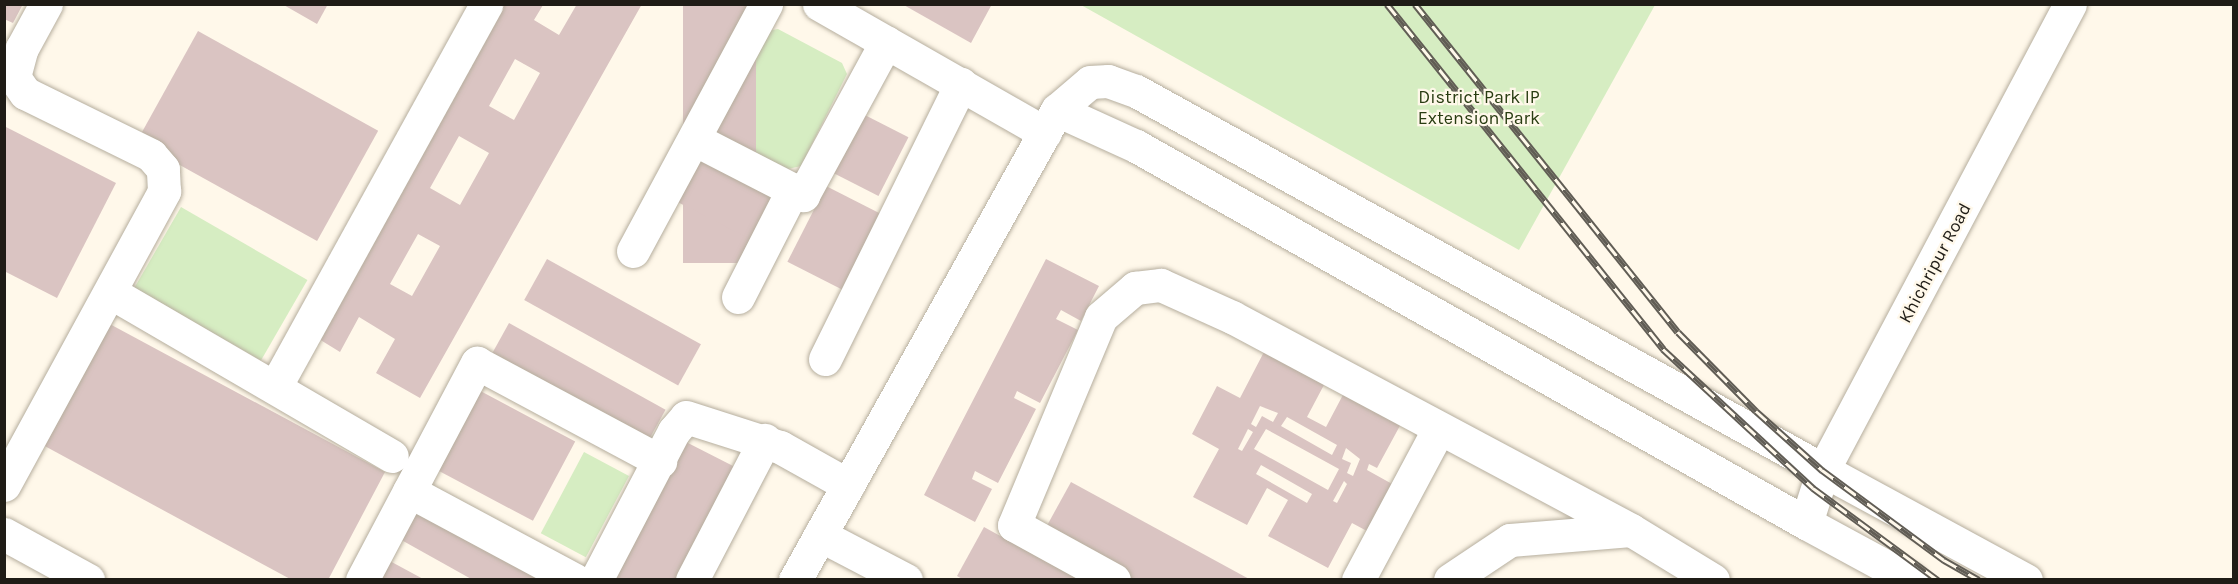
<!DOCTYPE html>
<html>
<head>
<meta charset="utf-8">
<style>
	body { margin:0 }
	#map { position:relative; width:2238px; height:584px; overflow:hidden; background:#fff8ea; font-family:Karla,sans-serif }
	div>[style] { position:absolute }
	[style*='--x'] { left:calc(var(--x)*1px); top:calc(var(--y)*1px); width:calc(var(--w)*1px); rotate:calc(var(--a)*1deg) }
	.green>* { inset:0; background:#d6edc2; transform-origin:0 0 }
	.building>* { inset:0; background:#dac4c2; transform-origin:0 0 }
	.roads { filter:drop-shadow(0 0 2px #b6ae9e) drop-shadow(0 0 2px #b6ae9e) }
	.minor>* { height:33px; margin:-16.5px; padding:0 16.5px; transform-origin:16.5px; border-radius:16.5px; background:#fff }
	.major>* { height:33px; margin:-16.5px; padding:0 16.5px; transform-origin:16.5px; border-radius:16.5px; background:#fff }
	.rail>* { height:7px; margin-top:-3.5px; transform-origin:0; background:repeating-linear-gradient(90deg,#fff8ea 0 14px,#615d55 0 28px); box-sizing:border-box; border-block:2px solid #615d55 }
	span { translate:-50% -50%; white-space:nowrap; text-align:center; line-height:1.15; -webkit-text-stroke:4.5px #fff8ea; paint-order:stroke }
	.park-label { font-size:18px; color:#293d12 }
	.street-label { font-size:18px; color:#1f1c16 }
	.frame { position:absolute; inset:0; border:6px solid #1f1c16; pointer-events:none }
</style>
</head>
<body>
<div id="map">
	<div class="green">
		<i style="clip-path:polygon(1081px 5px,1655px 5px,1519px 250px)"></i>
		<i style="clip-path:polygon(778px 29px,842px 63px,847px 74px,801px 166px,788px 169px,723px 136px,719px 119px,767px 31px)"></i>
		<i style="left:181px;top:207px;width:146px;height:93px;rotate:30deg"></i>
		<i style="left:584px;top:452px;width:51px;height:92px;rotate:28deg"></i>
	</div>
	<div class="building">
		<i style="clip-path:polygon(4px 4px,23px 4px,13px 23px,4px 19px)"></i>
		<i style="clip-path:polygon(282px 4px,328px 4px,317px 24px)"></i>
		<i style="clip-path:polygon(evenodd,577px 4px,642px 4px,420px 398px,376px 373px,395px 339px,359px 317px,340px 352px,314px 336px,502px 5px,543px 5px,534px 20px,559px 35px,577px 4px,515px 59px,540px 73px,514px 120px,489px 106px,515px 59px,577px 4px,459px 136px,489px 153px,460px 205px,430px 188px,459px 136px,577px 4px,418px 234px,440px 246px,412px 296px,390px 284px,418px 234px)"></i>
		<i style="left:683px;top:4px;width:73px;height:259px"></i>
		<i style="clip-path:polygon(902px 4px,992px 4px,971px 43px)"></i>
		<i style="left:198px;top:31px;width:206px;height:126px;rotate:29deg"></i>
		<i style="left:855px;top:110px;width:60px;height:66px;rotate:27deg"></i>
		<i style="clip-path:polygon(4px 126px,116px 183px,57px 298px,4px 271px)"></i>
		<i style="left:699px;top:150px;width:94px;height:56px;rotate:27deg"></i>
		<i style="left:826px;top:186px;width:64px;height:85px;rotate:27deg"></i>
		<i style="left:547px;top:259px;width:176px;height:47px;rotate:29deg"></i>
		<i style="clip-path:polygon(1046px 259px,1099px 286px,1081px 321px,1061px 310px,1056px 319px,1078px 330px,1040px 403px,1017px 391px,1014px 398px,1036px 409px,998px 483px,975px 471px,972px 479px,992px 489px,975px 522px,924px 495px)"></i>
		<i style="clip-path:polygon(106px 322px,385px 472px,328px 580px,292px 580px,41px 444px)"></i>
		<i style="left:509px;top:323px;width:179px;height:36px;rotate:29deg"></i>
		<i style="clip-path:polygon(evenodd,1265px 350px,1325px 383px,1307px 417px,1326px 427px,1345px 391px,1402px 422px,1377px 468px,1369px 464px,1367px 470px,1403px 490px,1378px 537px,1352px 523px,1328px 568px,1268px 536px,1288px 500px,1267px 488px,1247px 525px,1193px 497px,1219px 449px,1192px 434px,1217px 386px,1240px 398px,1265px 350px,1260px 406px,1278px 413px,1273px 422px,1262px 416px,1256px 427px,1251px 424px,1260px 406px,1265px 350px,1287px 417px,1337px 445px,1332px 455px,1281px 426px,1287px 417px,1265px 350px,1248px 429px,1253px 432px,1242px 451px,1238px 449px,1248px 429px,1265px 350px,1266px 429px,1339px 469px,1328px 490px,1254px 449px,1266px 429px,1265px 350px,1346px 448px,1360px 459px,1353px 476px,1347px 473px,1351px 463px,1342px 459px,1346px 448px,1265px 350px,1261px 465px,1312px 494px,1307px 503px,1256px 474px,1261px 465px,1265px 350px,1344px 481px,1347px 484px,1337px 503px,1333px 501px,1344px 481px)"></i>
		<i style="left:471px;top:386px;width:118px;height:90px;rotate:28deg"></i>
		<i style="clip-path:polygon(686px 442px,737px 468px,679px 580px,614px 580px)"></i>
		<i style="clip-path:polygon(1071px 482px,1251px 580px,1133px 580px,1044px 531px)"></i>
		<i style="clip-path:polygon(415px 501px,558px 580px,473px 580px,396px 537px)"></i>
		<i style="clip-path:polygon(984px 527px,1080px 580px,964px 580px,957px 576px)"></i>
		<i style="clip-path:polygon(388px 560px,425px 580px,377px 580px)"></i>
	</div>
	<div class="roads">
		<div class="minor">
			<i style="--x:819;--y:4;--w:260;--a:29.7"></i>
			<i style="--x:1057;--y:110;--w:87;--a:24.5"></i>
			<i style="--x:1136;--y:146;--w:769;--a:29.37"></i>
			<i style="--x:694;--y:139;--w:123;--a:27.2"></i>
			<i style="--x:803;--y:195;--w:174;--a:-61.5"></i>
			<i style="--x:633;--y:251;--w:281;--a:-61.7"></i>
			<i style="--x:110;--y:292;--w:326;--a:30.2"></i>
			<i style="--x:738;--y:297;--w:121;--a:-63"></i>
			<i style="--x:825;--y:359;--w:307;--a:-63.7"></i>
			<i style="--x:275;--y:387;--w:437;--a:-61.1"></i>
			<i style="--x:4;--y:485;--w:335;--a:-61.4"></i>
			<i style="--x:164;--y:191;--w:22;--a:-93"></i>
			<i style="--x:163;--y:169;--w:18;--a:-131"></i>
			<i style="--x:151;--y:155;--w:140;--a:-153.8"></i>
			<i style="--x:25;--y:93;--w:19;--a:-125"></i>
			<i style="--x:14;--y:77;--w:30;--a:-75"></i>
			<i style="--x:22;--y:48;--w:50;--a:-61.4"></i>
			<i style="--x:409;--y:491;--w:188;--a:28.2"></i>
			<i style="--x:4;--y:534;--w:96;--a:28.7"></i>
			<i style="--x:820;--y:535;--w:97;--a:27.6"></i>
			<i style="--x:362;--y:580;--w:246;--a:-62.1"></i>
			<i style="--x:477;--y:363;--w:208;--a:28.2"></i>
			<i style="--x:596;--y:580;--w:168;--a:-62.4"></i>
			<i style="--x:674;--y:431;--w:18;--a:-49"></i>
			<i style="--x:686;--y:417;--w:99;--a:17.7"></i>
			<i style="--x:780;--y:447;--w:78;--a:29.2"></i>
			<i style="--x:692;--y:580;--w:158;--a:-62.5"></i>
			<i style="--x:795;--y:580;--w:538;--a:-60.86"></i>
			<i style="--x:1057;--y:110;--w:43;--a:-40.3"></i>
			<i style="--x:1090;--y:82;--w:18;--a:-3"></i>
			<i style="--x:1108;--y:81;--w:30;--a:20"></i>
			<i style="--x:1136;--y:91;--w:785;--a:28.88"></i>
			<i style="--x:1114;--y:580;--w:114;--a:-151.2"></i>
			<i style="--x:1014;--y:525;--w:225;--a:-67.3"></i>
			<i style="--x:1101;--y:317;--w:45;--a:-40.5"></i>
			<i style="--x:1135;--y:288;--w:26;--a:-7"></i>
			<i style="--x:1161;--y:285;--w:78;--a:24.3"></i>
			<i style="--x:1232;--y:317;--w:452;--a:28.1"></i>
			<i style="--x:1631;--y:530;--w:96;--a:31.4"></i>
			<i style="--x:1358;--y:580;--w:172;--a:-61.9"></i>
			<i style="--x:1450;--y:580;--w:72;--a:-33.7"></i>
			<i style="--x:1510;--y:540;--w:121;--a:-4.7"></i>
		</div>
		<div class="major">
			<i style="--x:1823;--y:470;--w:231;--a:28.5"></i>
			<i style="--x:1911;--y:580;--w:119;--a:-151.5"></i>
			<i style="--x:1806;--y:523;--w:56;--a:-72.2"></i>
			<i style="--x:1823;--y:470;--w:527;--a:-62.07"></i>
		</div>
	</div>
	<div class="rail">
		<i style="--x:1387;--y:4;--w:442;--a:51.3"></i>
		<i style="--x:1663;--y:349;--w:205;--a:42.8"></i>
		<i style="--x:1813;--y:488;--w:155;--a:36.4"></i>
		<i style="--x:1415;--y:4;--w:420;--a:51.3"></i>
		<i style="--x:1678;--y:332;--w:111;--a:45.4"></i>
		<i style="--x:1756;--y:411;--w:89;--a:41.8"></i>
		<i style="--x:1822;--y:470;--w:152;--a:36.4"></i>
		<i style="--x:1944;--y:560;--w:40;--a:29.7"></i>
	</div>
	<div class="park-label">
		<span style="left:1479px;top:108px">District Park IP<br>Extension Park</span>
	</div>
	<div class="street-label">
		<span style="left:1935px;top:263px;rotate:-62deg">Khichripur Road</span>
	</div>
	<div class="frame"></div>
</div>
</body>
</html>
